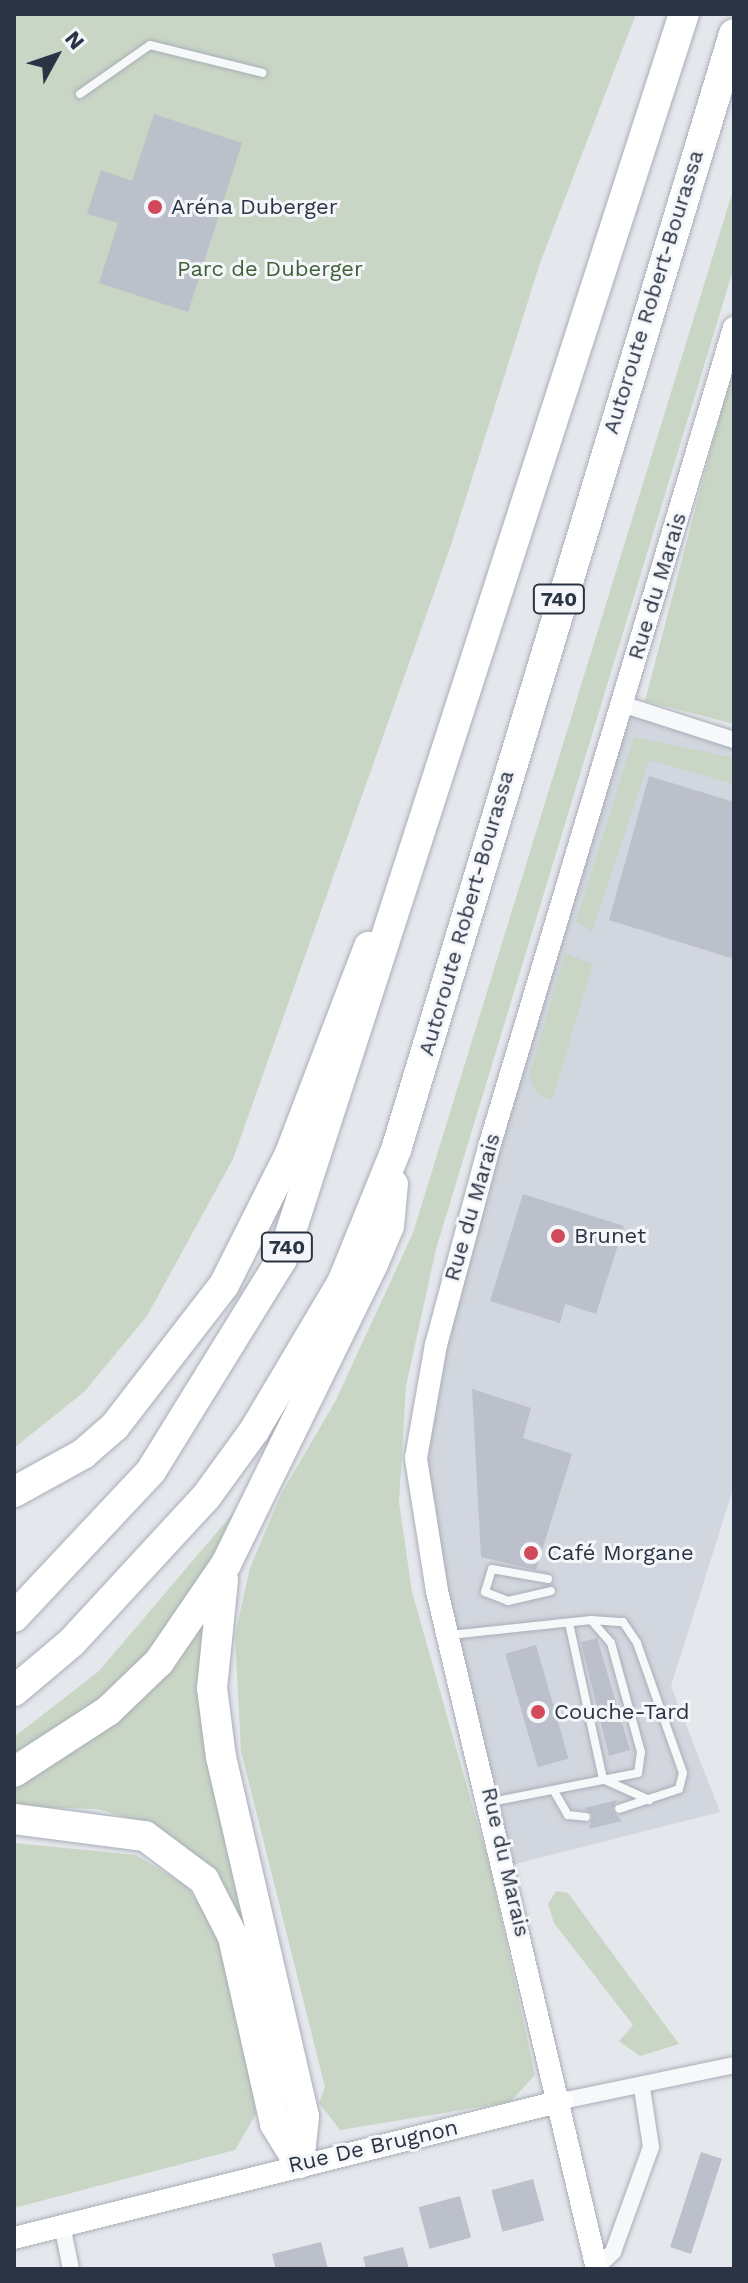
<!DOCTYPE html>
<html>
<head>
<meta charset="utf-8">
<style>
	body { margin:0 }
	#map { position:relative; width:748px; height:2283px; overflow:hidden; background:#e4e7ec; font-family:"Work Sans",sans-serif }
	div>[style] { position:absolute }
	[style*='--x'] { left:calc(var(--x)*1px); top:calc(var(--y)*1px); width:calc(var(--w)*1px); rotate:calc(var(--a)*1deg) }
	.built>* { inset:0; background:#d2d6de }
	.green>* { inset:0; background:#c9d6c5 }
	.building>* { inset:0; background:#bbc0ca; transform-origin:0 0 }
	.roads { filter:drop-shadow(0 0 2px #a9aeb7) drop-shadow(0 0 2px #a9aeb7) }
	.lane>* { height:8px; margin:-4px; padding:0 4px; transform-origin:4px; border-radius:4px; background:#f7f8fa }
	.street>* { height:16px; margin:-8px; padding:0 8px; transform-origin:8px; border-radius:8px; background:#f7f8fa }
	.secondary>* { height:22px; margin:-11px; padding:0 11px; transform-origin:11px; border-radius:11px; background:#fff }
	.highway>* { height:30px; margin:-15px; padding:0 15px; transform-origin:15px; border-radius:15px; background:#fff }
	.dots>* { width:22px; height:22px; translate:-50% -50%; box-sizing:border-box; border:4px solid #f4f6f9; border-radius:50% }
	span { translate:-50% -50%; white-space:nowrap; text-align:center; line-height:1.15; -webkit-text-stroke:6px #f4f6f9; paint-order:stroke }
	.shield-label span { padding:2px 6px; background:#f4f6f9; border:2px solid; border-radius:6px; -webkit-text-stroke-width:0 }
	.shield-label { font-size:20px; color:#2b3445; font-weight:700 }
	.poi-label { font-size:22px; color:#2b3445 }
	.left { translate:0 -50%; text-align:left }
	.park-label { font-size:22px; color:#3f6138 }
	.street-label { font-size:22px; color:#2b3445 }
	.frame { position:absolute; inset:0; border:16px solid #2b3445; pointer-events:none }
	.north { position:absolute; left:16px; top:16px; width:80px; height:80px; -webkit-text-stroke:6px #f4f6f9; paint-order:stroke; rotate:50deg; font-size:22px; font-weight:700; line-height:32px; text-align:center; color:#2b3445 }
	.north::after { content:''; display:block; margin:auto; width:28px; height:36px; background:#2b3445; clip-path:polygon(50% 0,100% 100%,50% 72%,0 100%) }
</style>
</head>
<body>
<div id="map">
	<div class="built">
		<i style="clip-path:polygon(622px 704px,734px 740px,734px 1486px,671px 1686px,720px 1812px,507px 1866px,437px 1591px,423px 1411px)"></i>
	</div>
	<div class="green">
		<i style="clip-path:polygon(14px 14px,636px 14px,540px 263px,451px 545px,233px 1159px,147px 1316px,84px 1392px,14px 1448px)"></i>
		<i style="clip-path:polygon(734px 187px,734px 267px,436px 1249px,406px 1386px,399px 1502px,412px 1592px,490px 1868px,535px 2075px,510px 2102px,340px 2130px,319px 2103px,325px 2087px,241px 1751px,235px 1635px,250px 1568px,281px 1494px,335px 1402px,413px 1233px)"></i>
		<i style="clip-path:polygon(734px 361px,734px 724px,645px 701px)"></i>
		<i style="clip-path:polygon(634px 737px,734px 758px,734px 784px,649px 760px,592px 931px,576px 921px)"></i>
		<i style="clip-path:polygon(565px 953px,593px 964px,552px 1100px,537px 1094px,529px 1076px)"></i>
		<i style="clip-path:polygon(240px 1505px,164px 1654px,14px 1767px,14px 1737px,99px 1671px)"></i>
		<i style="clip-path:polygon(194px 1627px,202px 1630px,199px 1694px,295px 2110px,239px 1923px,148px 1823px,97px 1809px,14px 1807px,14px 1778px)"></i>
		<i style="clip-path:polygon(14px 1843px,136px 1855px,185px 1885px,210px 1918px,233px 1980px,256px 2114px,235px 2150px,14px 2208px)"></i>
		<i style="clip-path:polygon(556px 1891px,568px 1893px,679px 2044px,640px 2056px,619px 2041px,633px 2025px,554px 1923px,548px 1904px)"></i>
	</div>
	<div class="building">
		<i style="clip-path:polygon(154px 114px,242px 143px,188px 312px,99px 283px,118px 223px,87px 214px,101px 170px,132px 181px)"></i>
		<i style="clip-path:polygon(649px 776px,734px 802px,734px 959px,609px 920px)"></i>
		<i style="clip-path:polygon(523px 1194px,624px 1226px,596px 1314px,565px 1304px,560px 1323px,490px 1301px)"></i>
		<i style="clip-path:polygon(472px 1389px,531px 1408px,523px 1438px,572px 1454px,536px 1570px,481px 1557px)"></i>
		<i style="clip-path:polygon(597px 1638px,630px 1750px,609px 1756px,581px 1642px)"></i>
		<i style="left:536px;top:1645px;width:118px;height:32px;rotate:74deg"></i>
		<i style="clip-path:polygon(617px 1800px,612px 1810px,622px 1821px,589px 1829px,593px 1815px,584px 1808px)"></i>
		<i style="left:701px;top:2152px;width:22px;height:100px;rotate:18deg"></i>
		<i style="left:533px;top:2179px;width:43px;height:43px;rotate:75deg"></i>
		<i style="left:460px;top:2196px;width:43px;height:43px;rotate:75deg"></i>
		<i style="clip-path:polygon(321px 2242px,328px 2269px,276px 2269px,272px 2254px)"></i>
		<i style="clip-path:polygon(403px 2247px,409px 2269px,366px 2269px,363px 2257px)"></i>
	</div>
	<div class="roads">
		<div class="lane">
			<i style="--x:80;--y:94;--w:85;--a:-35"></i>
			<i style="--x:150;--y:45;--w:116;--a:13.9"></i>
			<i style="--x:548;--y:1579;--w:57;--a:-169.9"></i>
			<i style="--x:492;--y:1569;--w:24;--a:107"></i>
			<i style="--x:485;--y:1592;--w:25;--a:21"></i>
			<i style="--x:508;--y:1601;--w:44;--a:-13.1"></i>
			<i style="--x:591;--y:1620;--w:32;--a:4"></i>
			<i style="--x:623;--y:1622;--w:25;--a:56"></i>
			<i style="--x:637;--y:1643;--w:138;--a:70.5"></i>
			<i style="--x:683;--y:1773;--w:16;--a:104"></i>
			<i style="--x:679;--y:1789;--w:63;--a:161.6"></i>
			<i style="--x:569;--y:1623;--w:160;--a:77.7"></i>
			<i style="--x:603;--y:1779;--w:51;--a:24.5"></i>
			<i style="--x:450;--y:1635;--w:142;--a:-6.1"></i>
			<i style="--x:591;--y:1620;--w:30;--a:49"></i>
			<i style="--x:611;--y:1643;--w:113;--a:74.6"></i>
			<i style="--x:641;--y:1752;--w:21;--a:98"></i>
			<i style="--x:638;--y:1773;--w:149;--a:168.8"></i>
			<i style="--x:554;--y:1791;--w:28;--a:60"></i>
			<i style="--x:568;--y:1815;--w:18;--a:6"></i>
		</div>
		<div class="street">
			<i style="--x:622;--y:704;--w:118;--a:17.8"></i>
			<i style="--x:562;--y:2101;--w:176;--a:-11.8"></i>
			<i style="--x:62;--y:2225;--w:45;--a:78.4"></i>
			<i style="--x:595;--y:2269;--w:25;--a:-43"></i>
			<i style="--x:613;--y:2252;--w:112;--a:-70.1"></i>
			<i style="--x:651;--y:2147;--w:60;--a:-98.7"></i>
		</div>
		<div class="secondary">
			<i style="--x:14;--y:2238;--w:565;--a:-14.04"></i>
			<i style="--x:597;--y:2269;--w:697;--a:-103.28"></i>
			<i style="--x:437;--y:1591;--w:135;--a:-99"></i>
			<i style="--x:416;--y:1458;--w:115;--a:-80"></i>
			<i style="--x:436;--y:1345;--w:205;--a:-75"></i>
			<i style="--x:489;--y:1147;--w:855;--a:-73.35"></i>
		</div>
		<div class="highway">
			<i style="--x:14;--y:1492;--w:79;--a:-28.8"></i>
			<i style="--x:83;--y:1454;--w:43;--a:-41.2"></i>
			<i style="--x:115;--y:1426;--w:178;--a:-52.3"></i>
			<i style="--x:224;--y:1285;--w:144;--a:-63.3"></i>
			<i style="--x:289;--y:1156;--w:224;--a:-69.1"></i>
			<i style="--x:223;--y:1580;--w:109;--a:95.8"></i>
			<i style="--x:212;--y:1688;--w:70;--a:82.6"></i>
			<i style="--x:221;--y:1757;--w:369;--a:77"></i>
			<i style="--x:304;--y:2117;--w:46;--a:96.2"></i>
			<i style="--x:14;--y:1617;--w:200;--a:-46.8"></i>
			<i style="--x:151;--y:1471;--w:249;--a:-58.3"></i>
			<i style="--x:282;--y:1259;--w:1308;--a:-72.11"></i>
			<i style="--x:14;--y:1691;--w:76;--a:-40.2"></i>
			<i style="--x:72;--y:1642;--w:197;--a:-47.3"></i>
			<i style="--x:206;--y:1497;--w:82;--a:-54"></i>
			<i style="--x:254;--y:1431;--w:172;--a:-59.3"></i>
			<i style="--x:342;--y:1283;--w:144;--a:-67.9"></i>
			<i style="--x:396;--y:1150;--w:1166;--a:-73.15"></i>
			<i style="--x:14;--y:1772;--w:112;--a:-33"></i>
			<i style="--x:108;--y:1711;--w:71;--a:-43.9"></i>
			<i style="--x:159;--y:1662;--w:119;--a:-55.6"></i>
			<i style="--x:226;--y:1564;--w:334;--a:-63.9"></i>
			<i style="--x:373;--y:1264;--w:41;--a:-67.2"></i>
			<i style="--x:389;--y:1226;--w:42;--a:-84.6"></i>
			<i style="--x:14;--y:1819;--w:132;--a:7.4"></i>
			<i style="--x:145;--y:1836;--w:74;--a:36.7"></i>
			<i style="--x:204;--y:1880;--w:64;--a:63"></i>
			<i style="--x:233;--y:1937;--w:192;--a:77.3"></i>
			<i style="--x:275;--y:2124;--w:46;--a:58.4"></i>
		</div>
	</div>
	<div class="dots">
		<i style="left:155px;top:207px;background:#d1495b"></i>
		<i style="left:558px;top:1236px;background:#d1495b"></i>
		<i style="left:531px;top:1553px;background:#d1495b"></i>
		<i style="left:538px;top:1712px;background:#d1495b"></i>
	</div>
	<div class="shield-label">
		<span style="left:559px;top:599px">740</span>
		<span style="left:287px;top:1247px">740</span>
	</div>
	<div class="poi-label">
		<span class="left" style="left:171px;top:207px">Aréna Duberger</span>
		<span class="left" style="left:574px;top:1236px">Brunet</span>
		<span class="left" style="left:547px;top:1553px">Café Morgane</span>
		<span class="left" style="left:554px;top:1712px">Couche-Tard</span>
	</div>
	<div class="park-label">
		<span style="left:270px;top:269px">Parc de Duberger</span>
	</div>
	<div class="street-label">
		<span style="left:653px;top:292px;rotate:-73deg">Autoroute Robert-Bourassa</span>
		<span style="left:657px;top:586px;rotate:-73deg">Rue du Marais</span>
		<span style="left:466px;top:913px;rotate:-74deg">Autoroute Robert-Bourassa</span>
		<span style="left:472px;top:1207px;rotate:-74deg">Rue du Marais</span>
		<span style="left:506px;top:1862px;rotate:77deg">Rue du Marais</span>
		<span style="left:373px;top:2146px;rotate:-13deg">Rue De Brugnon</span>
	</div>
	<div class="frame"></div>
	<div class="north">N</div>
</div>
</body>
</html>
